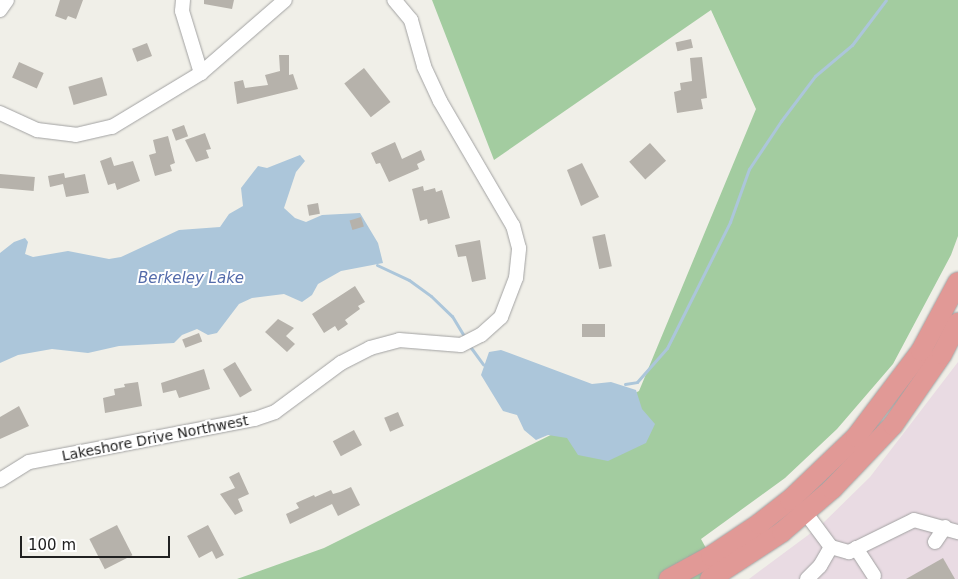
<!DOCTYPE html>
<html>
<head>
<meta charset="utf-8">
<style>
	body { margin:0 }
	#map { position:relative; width:958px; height:579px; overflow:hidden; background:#f0efe8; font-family:"DejaVu Sans",sans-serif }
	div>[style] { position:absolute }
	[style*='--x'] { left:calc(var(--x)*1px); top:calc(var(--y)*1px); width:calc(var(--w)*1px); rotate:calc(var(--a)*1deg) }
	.industrial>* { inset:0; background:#e9dbe3 }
	.forest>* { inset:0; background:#a3cca0 }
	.water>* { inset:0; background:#acc6da }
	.stream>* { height:3px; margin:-1.5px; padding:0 1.5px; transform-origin:1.5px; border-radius:1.5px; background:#acc6da }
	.building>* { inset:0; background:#b6b2ab; transform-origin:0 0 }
	.roads { filter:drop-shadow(0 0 1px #a2a2a2) drop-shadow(0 0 1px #a2a2a2) }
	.minor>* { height:14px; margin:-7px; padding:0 7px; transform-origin:7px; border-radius:7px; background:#fff }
	.highway>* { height:20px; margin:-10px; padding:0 10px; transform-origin:10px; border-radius:10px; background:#e19996 }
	span { translate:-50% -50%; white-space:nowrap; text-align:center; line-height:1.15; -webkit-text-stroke:4px #fff; paint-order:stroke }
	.street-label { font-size:14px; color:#212121 }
	.water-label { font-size:15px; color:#536baa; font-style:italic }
	.scale { position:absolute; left:20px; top:536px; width:150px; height:22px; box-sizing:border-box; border:2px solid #212121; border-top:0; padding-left:6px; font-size:15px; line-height:18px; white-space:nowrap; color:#212121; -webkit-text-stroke:4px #fff; paint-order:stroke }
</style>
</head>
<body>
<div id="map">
	<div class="industrial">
		<i style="clip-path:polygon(958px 362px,958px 579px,749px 579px,819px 527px,870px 477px)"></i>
	</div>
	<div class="forest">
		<i style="clip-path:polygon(432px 0,958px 0,958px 236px,951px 255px,893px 364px,837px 429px,785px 478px,701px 539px,723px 579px,237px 579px,324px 548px,639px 391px,756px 109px,711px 10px,494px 160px)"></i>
	</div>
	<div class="water">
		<i style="clip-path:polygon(300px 155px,305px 161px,296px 172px,284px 208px,295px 218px,306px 222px,322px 215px,360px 213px,378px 243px,383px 263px,341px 271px,318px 284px,312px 295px,302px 302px,284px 294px,252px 298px,239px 304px,217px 333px,208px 335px,197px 329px,182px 335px,174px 343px,119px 346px,88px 353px,52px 349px,18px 355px,0 363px,0 253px,14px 242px,25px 238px,28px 242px,25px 254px,33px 257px,68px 251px,109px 259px,121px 257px,179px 230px,220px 227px,229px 214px,243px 206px,241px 188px,258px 166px,267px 168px)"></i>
		<i style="clip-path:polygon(501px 350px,592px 384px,611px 382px,636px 390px,642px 409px,655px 424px,646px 443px,608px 461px,578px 455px,567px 438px,548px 435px,536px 440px,524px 430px,517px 415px,503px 411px,481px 375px,489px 352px)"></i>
	</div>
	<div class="stream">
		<i style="--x:377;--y:265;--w:35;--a:25"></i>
		<i style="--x:409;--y:280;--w:27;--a:36"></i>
		<i style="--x:431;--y:296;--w:29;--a:44"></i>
		<i style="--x:452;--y:316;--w:27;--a:59"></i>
		<i style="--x:469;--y:345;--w:24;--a:54"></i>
		<i style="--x:625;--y:384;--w:12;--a:-9"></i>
		<i style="--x:637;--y:382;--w:45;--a:-48.6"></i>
		<i style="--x:667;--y:348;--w:141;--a:-63.4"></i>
		<i style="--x:730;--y:222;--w:56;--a:-70.3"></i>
		<i style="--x:749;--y:169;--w:58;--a:-56.3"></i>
		<i style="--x:781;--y:121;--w:56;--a:-52.9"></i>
		<i style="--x:815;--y:76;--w:48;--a:-40"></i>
		<i style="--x:852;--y:45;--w:56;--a:-52.9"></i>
	</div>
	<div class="building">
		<i style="clip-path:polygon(60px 0,83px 0,76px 19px,68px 16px,66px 20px,55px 16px)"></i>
		<i style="clip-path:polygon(204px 0,234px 0,232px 9px,204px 4px)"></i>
		<i style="left:691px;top:39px;width:9px;height:16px;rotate:77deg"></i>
		<i style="left:147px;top:43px;width:14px;height:16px;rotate:69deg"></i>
		<i style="clip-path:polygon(279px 55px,289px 55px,289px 75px,293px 74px,298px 89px,237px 104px,234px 82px,243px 80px,245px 88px,268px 85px,265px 75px,280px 71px)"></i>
		<i style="clip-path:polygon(702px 57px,707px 98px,701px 99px,703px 109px,677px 113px,674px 92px,681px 90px,680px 83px,692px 81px,690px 58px)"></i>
		<i style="left:19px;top:62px;width:27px;height:17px;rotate:24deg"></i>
		<i style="left:364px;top:68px;width:43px;height:25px;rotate:52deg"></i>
		<i style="left:102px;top:77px;width:19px;height:35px;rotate:74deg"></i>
		<i style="left:184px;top:125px;width:12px;height:13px;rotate:70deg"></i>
		<i style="clip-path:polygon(205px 133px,211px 149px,206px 150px,209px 158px,196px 162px,185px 140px)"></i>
		<i style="clip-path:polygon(168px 136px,175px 163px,170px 165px,172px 171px,155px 176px,149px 155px,156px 153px,153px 140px)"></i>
		<i style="clip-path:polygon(395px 142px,402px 159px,421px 150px,425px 160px,417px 164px,419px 169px,389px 182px,380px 163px,376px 164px,371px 153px)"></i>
		<i style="left:650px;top:143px;width:24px;height:28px;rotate:48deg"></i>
		<i style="clip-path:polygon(111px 157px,114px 166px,133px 161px,140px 181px,117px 190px,115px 183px,108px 185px,100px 161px)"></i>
		<i style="clip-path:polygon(582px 163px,599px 197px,581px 206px,567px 170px)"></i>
		<i style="clip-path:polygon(64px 173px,65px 178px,85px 174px,89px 193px,66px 197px,63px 184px,50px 187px,48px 176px)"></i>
		<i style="left:0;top:174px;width:35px;height:14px;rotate:5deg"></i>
		<i style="clip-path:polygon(423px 186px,424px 191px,435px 188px,436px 192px,442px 190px,450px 218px,428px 224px,427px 219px,420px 221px,412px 189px)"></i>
		<i style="left:318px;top:203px;width:11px;height:11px;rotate:80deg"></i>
		<i style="left:361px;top:217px;width:10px;height:12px;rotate:73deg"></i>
		<i style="left:605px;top:234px;width:33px;height:13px;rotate:78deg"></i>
		<i style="clip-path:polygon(480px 240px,486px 279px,472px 282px,466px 256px,458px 257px,455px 245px)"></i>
		<i style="clip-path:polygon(355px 286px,365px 302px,358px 306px,360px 309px,345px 320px,348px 324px,338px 331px,335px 326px,324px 333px,312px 314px)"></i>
		<i style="clip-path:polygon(278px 319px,294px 328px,286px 336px,295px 344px,287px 352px,265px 332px)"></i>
		<i style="left:582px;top:324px;width:23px;height:13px"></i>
		<i style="left:199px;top:333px;width:9px;height:18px;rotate:69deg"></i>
		<i style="left:235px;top:362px;width:33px;height:14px;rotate:59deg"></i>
		<i style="clip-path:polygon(204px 369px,210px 389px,179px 398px,176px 390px,163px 393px,161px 383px)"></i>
		<i style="clip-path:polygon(138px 382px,142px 406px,105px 413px,103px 398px,115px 395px,114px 389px,125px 387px,124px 384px)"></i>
		<i style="clip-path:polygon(19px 406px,29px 426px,0 439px,0 417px)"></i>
		<i style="left:398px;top:412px;width:15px;height:15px;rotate:67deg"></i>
		<i style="left:354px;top:430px;width:17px;height:24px;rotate:62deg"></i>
		<i style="clip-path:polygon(239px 472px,249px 494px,238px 499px,243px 511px,235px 515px,220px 494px,235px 488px,229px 477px)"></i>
		<i style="clip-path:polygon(351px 487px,360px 505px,338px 516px,332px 504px,290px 524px,286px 514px,299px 508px,296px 503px,314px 495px,315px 497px,331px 490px,333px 494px,340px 492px)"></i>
		<i style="left:117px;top:525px;width:34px;height:31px;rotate:63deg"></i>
		<i style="clip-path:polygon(208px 525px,224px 555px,216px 559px,212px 551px,199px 558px,187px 536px)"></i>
		<i style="clip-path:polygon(943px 558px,955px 579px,906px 579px)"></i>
	</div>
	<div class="roads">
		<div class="minor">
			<i style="--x:183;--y:0;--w:11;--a:95"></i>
			<i style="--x:182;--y:11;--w:65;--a:73"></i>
			<i style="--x:0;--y:10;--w:12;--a:-55"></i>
			<i style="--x:0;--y:113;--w:41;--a:24.7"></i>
			<i style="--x:37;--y:130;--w:39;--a:7"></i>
			<i style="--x:76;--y:135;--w:37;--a:-13"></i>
			<i style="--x:112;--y:127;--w:104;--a:-31.2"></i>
			<i style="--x:201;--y:73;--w:111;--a:-41"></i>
			<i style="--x:0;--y:480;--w:34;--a:-32"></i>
			<i style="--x:29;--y:462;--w:230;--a:-10.8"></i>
			<i style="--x:255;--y:419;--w:21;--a:-19"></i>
			<i style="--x:275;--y:412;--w:82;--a:-36.6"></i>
			<i style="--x:341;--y:363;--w:33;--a:-27"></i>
			<i style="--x:370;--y:348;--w:30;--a:-15"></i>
			<i style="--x:399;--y:340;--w:62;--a:4.6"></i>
			<i style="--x:461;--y:345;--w:22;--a:-27"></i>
			<i style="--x:481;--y:335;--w:27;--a:-42"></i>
			<i style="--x:501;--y:317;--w:42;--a:-69"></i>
			<i style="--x:516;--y:278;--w:30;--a:-84"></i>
			<i style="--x:519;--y:248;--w:23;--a:-105"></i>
			<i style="--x:513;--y:226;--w:145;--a:-120.3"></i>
			<i style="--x:440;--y:101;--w:38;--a:-115"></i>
			<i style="--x:424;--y:66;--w:48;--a:-105.8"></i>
			<i style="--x:411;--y:20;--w:26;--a:-130"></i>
			<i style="--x:805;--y:512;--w:44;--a:53.4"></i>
			<i style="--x:831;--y:547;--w:19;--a:16"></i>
			<i style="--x:849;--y:552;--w:72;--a:-26.2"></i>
			<i style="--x:914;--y:520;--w:46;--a:15.3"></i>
			<i style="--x:935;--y:542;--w:18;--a:-56"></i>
			<i style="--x:856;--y:548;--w:33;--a:57"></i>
			<i style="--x:807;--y:579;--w:18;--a:-45"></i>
			<i style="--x:820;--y:566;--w:22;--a:-60"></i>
		</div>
		<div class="highway">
			<i style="--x:669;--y:579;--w:48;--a:-28.7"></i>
			<i style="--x:711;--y:556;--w:58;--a:-33.7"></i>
			<i style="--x:759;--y:524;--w:39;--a:-38"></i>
			<i style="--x:790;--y:500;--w:91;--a:-43.7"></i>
			<i style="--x:856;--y:437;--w:108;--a:-52.9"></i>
			<i style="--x:921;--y:351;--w:78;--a:-61.8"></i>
			<i style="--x:710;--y:579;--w:86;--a:-33.1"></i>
			<i style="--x:782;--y:532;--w:66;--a:-40.7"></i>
			<i style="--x:832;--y:489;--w:88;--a:-46.4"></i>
			<i style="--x:893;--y:425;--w:86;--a:-55.4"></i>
			<i style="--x:942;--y:354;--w:35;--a:-63"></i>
		</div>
	</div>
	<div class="street-label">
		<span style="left:155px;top:438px;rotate:-11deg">Lakeshore Drive Northwest</span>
	</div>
	<div class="water-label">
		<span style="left:191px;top:279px">Berkeley Lake</span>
	</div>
	<div class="scale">100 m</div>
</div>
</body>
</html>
